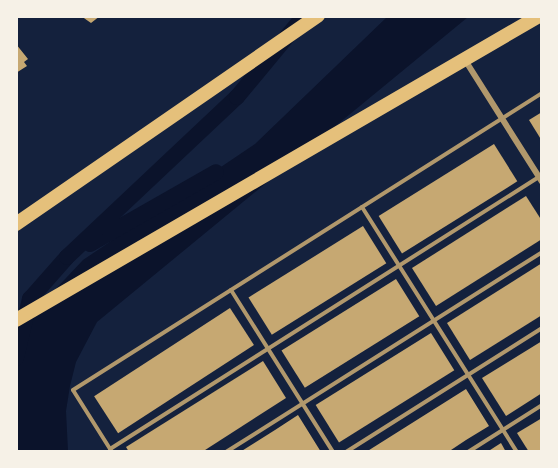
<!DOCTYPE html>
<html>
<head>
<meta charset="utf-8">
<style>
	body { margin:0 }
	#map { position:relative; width:558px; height:468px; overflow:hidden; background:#14213d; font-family:Helvetica,sans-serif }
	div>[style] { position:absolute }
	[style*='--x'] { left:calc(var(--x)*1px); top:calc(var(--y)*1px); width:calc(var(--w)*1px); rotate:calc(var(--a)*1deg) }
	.water>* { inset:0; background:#0b132b }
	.canal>* { height:16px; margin:-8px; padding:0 8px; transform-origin:8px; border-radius:8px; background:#0b132b }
	.building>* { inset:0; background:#c6a872; transform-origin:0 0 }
	.service>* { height:4px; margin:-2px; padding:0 2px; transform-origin:2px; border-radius:2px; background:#b1986c }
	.minor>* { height:6px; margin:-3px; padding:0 3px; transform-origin:3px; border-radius:3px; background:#b1986c }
	.primary>* { height:14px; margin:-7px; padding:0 7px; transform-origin:7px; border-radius:7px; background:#e5c07b }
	span { translate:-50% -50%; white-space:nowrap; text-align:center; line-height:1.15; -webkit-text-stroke:4.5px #f6f1e7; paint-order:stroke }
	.frame { position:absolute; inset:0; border:18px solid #f6f1e7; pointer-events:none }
</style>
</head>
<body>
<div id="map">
	<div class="water">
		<i style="clip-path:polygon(387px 17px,468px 17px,97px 322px,76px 362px,70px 386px,66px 411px,68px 451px,17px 451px,16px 331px,83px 260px,255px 144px)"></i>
	</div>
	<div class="canal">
		<i style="--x:90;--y:244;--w:145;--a:-29.7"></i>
		<i style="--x:16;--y:358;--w:61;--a:-76.7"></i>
		<i style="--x:30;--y:299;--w:56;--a:-48.6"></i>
		<i style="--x:67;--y:257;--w:233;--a:-43.3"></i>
		<i style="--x:237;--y:97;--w:105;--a:-50.4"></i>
	</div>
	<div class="building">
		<i style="clip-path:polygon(81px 16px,100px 16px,91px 23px)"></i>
		<i style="clip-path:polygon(16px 44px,28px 59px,24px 62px,27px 66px,16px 73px)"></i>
		<i style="clip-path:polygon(542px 112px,542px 141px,529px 120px)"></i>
		<i style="left:494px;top:144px;width:44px;height:136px;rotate:58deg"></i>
		<i style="clip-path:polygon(526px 196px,542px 221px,542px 239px,436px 306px,412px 268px)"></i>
		<i style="left:363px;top:226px;width:44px;height:135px;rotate:58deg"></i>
		<i style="clip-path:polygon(542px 263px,542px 315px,470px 360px,447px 323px)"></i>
		<i style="left:396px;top:279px;width:44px;height:135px;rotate:58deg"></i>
		<i style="left:230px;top:308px;width:44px;height:162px;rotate:57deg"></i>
		<i style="left:431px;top:333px;width:44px;height:136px;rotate:58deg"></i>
		<i style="clip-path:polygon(542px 341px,542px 393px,506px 416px,482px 378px)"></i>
		<i style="clip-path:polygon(263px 361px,286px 398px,202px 452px,129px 452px,126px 447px)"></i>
		<i style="clip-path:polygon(466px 389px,489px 426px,466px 440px,448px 452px,366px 452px)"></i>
		<i style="clip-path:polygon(298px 415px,321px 452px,240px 452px,275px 430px)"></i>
		<i style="clip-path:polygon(542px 418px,542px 452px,529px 452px,517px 433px)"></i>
		<i style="clip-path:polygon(501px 443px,506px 452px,487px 452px)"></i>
	</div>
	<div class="service">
		<i style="--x:362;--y:207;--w:290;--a:57.7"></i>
		<i style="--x:231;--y:290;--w:191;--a:57.8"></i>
		<i style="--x:110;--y:449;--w:512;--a:-32.39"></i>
		<i style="--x:112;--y:452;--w:73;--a:-122.2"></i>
		<i style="--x:73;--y:390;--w:555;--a:-32.34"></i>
		<i style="--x:226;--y:452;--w:374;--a:-32.3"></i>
		<i style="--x:346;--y:452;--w:232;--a:-32.3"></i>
		<i style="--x:468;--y:452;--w:88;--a:-32.4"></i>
	</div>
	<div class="minor">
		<i style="--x:465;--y:60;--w:144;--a:57.7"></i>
	</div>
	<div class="primary">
		<i style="--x:16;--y:224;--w:367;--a:-34.6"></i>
		<i style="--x:16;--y:320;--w:605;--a:-30.17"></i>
	</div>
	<div class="frame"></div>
</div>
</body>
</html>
